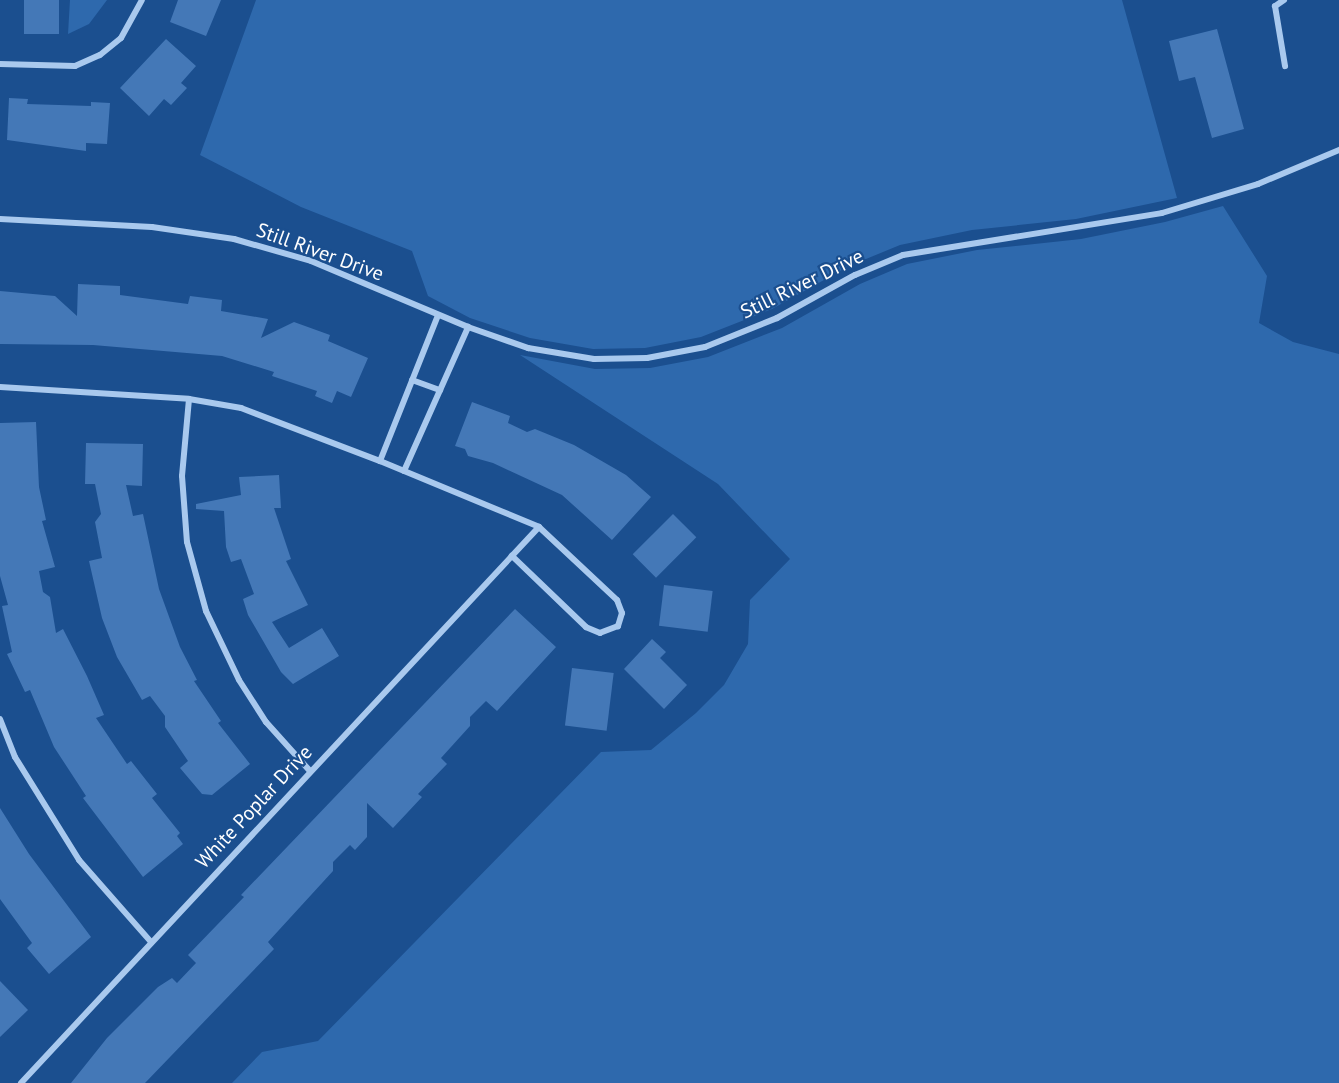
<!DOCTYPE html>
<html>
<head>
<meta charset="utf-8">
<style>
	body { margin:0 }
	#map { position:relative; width:1339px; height:1083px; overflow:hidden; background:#1b4f8f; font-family:"PT Sans",sans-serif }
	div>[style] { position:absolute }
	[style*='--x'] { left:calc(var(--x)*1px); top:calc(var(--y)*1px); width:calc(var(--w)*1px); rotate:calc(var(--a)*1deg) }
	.green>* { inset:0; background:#2e69ad }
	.building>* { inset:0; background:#4478b7; transform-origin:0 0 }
	.minor>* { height:6px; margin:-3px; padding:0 3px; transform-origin:3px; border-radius:3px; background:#a9c9ee }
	span { translate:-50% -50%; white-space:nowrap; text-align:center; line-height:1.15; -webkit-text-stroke:4.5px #1b4f8f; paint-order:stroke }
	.street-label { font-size:20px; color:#fff }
</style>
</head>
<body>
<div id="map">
	<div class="green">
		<i style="clip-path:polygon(70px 0,107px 0,89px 24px,68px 34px)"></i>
		<i style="clip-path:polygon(256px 0,1122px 0,1177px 198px,1076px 219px,972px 230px,900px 245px,849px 266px,772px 309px,701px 337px,645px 348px,593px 349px,530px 338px,470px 318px,428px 296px,412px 251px,301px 207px,200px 155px)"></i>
		<i style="clip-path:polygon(1223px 206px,1267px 276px,1259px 323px,1293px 342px,1339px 354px,1339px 1083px,232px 1083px,262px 1052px,318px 1041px,601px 752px,651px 750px,696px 713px,724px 685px,748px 644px,750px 600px,790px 559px,718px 484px,520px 355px,595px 369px,650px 368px,708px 357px,782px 328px,860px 284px,907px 264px,977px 250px,1081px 239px,1165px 222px)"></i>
	</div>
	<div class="building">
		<i style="left:24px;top:0;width:35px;height:34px"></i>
		<i style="clip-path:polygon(178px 0,221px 0,206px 36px,170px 22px)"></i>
		<i style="clip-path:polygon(1217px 29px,1244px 129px,1212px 138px,1195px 77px,1179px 81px,1169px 41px)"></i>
		<i style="clip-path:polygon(166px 39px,196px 66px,181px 83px,187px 88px,171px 105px,164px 99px,149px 116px,120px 88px)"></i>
		<i style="clip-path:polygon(9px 98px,28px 99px,27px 104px,91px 106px,91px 102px,110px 103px,107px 144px,86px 143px,86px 151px,7px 140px)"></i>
		<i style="clip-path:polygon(78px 284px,120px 286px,120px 295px,188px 304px,190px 296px,222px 300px,221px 311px,268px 319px,261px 338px,294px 322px,330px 335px,328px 341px,368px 358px,351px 397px,337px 391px,332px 403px,315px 396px,317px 391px,272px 376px,274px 372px,222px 356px,93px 345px,0 344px,0 291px,55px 296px,77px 316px)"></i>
		<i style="clip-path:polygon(472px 402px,510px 416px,508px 423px,527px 432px,535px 429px,574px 445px,626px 475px,651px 497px,612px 540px,562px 495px,493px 463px,468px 456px,465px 449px,455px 446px)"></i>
		<i style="clip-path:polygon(36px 422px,39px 487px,46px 520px,42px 521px,55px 567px,39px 571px,43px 592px,50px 597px,56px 633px,63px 629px,87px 676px,104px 715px,96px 718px,127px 764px,131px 761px,157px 794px,152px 798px,180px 833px,177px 836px,183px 844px,143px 877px,83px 798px,86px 796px,54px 747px,30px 690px,25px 692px,7px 654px,12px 652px,2px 606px,8px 605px,0 576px,0 423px)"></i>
		<i style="clip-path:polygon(86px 443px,143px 444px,142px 486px,126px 485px,133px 516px,143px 514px,159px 589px,180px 647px,197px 680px,194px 681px,221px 721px,218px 723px,250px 764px,212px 795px,202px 794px,180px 768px,188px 761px,165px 727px,165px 716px,150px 696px,142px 700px,117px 657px,102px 618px,89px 561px,102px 558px,95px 522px,101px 514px,95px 484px,85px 484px)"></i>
		<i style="clip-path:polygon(279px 475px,281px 508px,274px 508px,291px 559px,286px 561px,308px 605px,272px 622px,289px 648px,322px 628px,339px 656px,293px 684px,281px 672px,248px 615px,243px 599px,254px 594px,241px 559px,231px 562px,226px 547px,224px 511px,196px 509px,196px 504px,241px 495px,239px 477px)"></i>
		<i style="left:673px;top:514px;width:33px;height:57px;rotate:45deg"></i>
		<i style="left:664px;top:585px;width:49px;height:41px;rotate:7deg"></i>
		<i style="clip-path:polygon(515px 609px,556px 647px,497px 711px,486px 701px,470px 717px,470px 726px,441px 758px,447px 764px,418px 794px,422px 797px,393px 828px,367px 803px,367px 837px,355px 850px,350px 845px,333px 862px,333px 871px,268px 942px,274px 949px,145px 1083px,71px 1083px,107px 1038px,158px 987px,172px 978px,177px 983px,196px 963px,188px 955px,244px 897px,241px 895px)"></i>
		<i style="clip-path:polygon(652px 639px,666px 652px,660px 658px,687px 685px,664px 709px,624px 669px)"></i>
		<i style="left:572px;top:668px;width:42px;height:58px;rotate:7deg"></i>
		<i style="clip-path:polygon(0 808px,29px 854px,91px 937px,49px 974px,27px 948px,32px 943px,0 899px)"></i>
		<i style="clip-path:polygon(0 981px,28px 1010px,0 1037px)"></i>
	</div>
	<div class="minor">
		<i style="--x:1284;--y:0;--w:11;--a:146"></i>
		<i style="--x:1275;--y:6;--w:61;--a:80.5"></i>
		<i style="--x:0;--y:64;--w:75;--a:1.5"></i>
		<i style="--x:75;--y:66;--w:27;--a:-24"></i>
		<i style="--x:100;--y:55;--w:27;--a:-39"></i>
		<i style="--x:121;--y:38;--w:43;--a:-61.1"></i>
		<i style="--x:0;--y:219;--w:152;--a:3"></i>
		<i style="--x:152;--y:227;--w:83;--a:8.3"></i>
		<i style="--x:234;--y:239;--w:80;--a:15.9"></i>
		<i style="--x:311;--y:261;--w:170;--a:22.8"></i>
		<i style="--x:468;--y:327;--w:64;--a:19.3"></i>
		<i style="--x:528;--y:348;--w:67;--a:9.5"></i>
		<i style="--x:594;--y:359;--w:53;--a:-1.1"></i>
		<i style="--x:647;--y:358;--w:59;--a:-10.7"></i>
		<i style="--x:705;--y:347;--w:78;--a:-21.9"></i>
		<i style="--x:777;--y:318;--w:89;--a:-28.9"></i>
		<i style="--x:855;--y:275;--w:52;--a:-22.6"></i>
		<i style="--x:903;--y:255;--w:262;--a:-9.2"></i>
		<i style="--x:1162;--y:213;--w:100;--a:-16.8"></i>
		<i style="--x:1258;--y:184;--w:88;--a:-22.8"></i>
		<i style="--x:412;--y:380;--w:30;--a:20"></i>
		<i style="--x:0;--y:387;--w:189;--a:3.6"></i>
		<i style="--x:189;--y:399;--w:53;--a:9.8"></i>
		<i style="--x:241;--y:408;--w:149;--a:20.9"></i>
		<i style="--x:380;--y:461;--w:172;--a:22.5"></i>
		<i style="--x:539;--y:527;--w:107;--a:43.1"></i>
		<i style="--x:617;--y:600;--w:14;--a:69"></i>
		<i style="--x:622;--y:613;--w:14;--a:107"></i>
		<i style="--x:618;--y:626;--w:19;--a:159"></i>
		<i style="--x:600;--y:633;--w:15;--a:-157"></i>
		<i style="--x:586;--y:627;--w:103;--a:-136.2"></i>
		<i style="--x:189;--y:399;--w:77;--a:95.2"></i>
		<i style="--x:182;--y:476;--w:66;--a:85.7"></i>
		<i style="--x:187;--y:542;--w:72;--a:74.6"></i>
		<i style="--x:206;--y:611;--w:76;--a:64.4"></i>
		<i style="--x:239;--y:680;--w:50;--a:57.3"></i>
		<i style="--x:266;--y:722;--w:66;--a:48.1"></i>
		<i style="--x:380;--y:461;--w:157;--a:-68.3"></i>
		<i style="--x:404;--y:471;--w:158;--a:-66"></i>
		<i style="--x:0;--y:719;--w:41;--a:68.5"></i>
		<i style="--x:15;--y:757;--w:121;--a:58.1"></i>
		<i style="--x:79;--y:860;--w:109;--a:48.7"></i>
		<i style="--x:21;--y:1083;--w:760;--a:-47.03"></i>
	</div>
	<div class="street-label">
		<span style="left:320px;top:252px;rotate:20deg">Still River Drive</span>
		<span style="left:802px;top:284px;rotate:-26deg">Still River Drive</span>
		<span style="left:254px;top:807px;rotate:-47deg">White Poplar Drive</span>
	</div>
</div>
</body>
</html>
